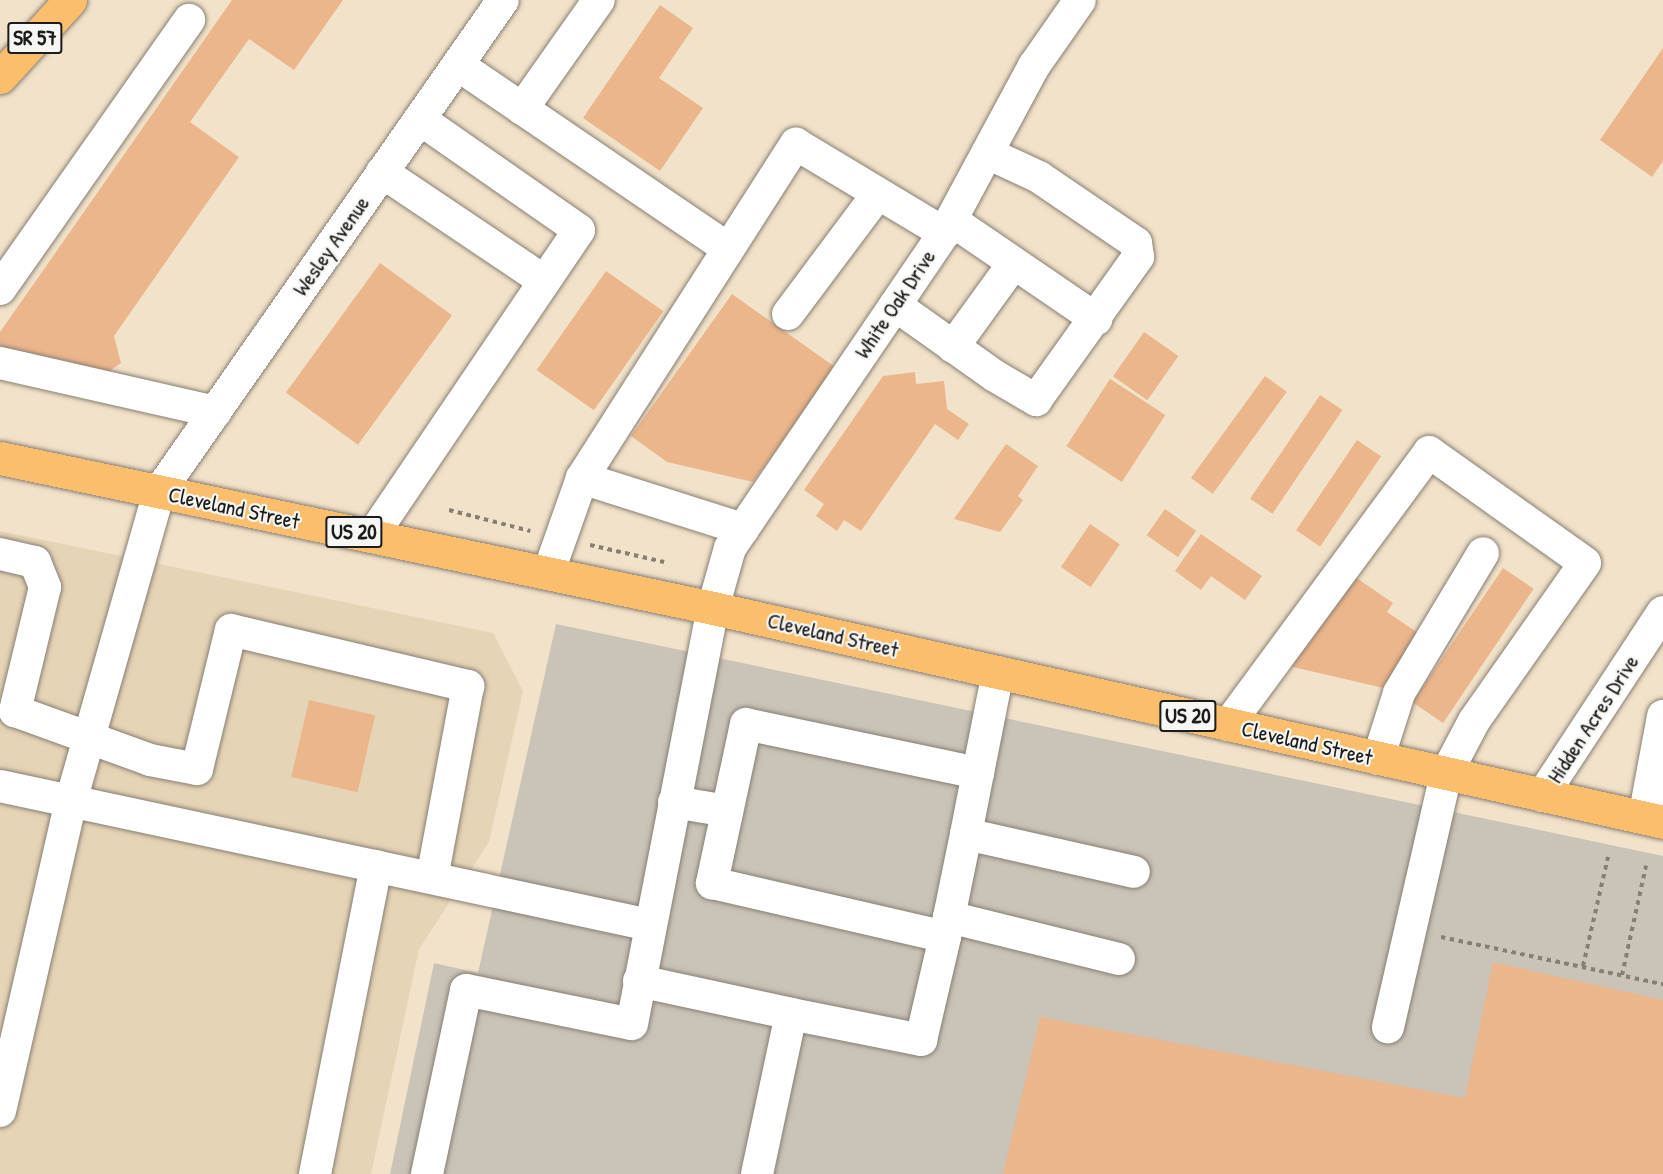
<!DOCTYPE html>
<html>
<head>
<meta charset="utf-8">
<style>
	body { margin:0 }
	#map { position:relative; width:1663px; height:1174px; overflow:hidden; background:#f2e2ca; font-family:"Patrick Hand",sans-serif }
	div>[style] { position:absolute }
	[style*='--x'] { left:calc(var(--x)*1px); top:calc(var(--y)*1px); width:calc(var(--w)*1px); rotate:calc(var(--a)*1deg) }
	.built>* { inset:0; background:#e6d4b7 }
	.industrial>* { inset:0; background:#cac3b8 }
	.building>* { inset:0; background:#ecb68c; transform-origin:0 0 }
	.path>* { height:4px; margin-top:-2px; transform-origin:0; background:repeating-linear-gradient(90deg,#877f73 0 4.5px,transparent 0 9px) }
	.roads { filter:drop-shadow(0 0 2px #877f73) drop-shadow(0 0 2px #877f73) }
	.minor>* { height:32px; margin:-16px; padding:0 16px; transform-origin:16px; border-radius:16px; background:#fff }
	.major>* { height:33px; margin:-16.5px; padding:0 16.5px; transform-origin:16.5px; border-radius:16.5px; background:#fabe6d }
	.highway>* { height:33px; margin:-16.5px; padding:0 16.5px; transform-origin:16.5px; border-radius:16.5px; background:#fabe6d }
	span { translate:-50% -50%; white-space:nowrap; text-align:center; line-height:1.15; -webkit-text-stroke:4.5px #f6f6f2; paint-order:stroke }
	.shield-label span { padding:2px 4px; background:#f6f6f2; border:2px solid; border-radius:4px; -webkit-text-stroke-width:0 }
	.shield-label { font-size:21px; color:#1c1c1c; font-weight:700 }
	.street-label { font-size:22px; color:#1c1c1c }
</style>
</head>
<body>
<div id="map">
	<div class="built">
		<i style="clip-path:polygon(0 531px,493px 633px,523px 691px,489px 842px,419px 949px,371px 1174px,0 1174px)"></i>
	</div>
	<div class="industrial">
		<i style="clip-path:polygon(556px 624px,1663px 856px,1663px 1174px,390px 1174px,434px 963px,478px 973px)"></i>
	</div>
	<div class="building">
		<i style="clip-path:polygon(232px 0,343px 0,294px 70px,249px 39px,190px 122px,239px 157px,114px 336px,121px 363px,95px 381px,0 356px,0 332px)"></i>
		<i style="clip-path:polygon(660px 5px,693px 28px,659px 78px,703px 108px,660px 171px,583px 118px)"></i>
		<i style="clip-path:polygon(1663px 48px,1663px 161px,1652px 177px,1600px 140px)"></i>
		<i style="left:380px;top:263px;width:89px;height:160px;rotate:36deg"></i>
		<i style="left:606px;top:271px;width:70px;height:121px;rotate:35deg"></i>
		<i style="clip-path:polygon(732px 294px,835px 367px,753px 482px,667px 462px,631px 436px)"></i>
		<i style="left:1144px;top:332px;width:42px;height:54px;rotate:35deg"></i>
		<i style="clip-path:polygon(915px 372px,916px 384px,944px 381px,947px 409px,969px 424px,958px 440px,935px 424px,861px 531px,844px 520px,837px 531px,816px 516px,824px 504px,804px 490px,883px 376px)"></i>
		<i style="left:1265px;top:376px;width:27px;height:126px;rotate:36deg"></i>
		<i style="left:1110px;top:379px;width:66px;height:80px;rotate:33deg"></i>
		<i style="left:1320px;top:395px;width:27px;height:125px;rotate:34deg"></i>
		<i style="left:1357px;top:440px;width:29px;height:109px;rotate:34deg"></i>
		<i style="clip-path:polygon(1006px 444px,1038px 466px,1018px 496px,1023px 500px,1000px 532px,954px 519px)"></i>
		<i style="left:1165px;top:509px;width:38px;height:32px;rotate:35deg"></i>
		<i style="left:1090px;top:524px;width:36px;height:52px;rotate:34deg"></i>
		<i style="clip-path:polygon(1201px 534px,1262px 576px,1245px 600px,1211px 576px,1201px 590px,1175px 571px)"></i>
		<i style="left:1503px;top:568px;width:37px;height:162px;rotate:34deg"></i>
		<i style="clip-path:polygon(1345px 570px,1393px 603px,1387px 612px,1424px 637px,1388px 689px,1280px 664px)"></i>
		<i style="left:309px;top:700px;width:68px;height:79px;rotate:13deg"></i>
		<i style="clip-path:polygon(1493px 962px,1663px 1000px,1663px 1174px,1003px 1174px,1040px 1017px,1465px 1098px)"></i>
	</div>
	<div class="path">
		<i style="--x:449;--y:510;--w:84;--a:14.5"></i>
		<i style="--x:590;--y:545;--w:76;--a:12.9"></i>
		<i style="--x:1441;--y:937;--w:227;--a:12"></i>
		<i style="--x:1583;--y:966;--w:112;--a:-77.1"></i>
		<i style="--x:1622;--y:975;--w:112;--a:-77.6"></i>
	</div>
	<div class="roads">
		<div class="minor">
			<i style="--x:458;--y:65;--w:325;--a:34.2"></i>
			<i style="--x:522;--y:109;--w:133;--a:-54.8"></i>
			<i style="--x:382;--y:172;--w:195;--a:33.9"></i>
			<i style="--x:951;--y:220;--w:176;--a:34.3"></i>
			<i style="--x:0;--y:289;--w:329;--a:-54.9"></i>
			<i style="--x:895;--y:305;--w:123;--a:35.4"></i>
			<i style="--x:995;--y:376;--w:48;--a:30.3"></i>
			<i style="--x:1036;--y:400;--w:176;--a:-54.5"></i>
			<i style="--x:1138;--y:257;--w:14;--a:-98"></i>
			<i style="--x:1136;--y:243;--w:117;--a:-145.8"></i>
			<i style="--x:1039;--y:177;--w:57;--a:-155.2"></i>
			<i style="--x:788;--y:314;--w:149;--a:-53.2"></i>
			<i style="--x:953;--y:347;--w:102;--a:-54.1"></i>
			<i style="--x:0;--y:363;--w:221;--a:12.8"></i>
			<i style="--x:582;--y:478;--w:397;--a:-57.4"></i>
			<i style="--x:796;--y:144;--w:173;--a:31"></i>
			<i style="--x:372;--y:536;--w:369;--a:-55.9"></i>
			<i style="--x:579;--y:230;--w:194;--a:-145.1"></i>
			<i style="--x:0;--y:554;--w:36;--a:13"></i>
			<i style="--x:35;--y:562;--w:27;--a:68"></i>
			<i style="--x:45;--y:587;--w:128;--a:103.6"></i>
			<i style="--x:15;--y:711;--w:144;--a:19.9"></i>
			<i style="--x:150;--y:760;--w:48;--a:10.8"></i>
			<i style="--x:197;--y:769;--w:143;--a:-76.3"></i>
			<i style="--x:231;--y:630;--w:244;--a:13.3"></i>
			<i style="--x:468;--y:686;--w:195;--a:100.6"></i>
			<i style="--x:548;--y:574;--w:102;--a:-70.5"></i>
			<i style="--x:582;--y:478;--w:169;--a:17.6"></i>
			<i style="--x:1228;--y:725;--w:339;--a:-53.6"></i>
			<i style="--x:1429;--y:452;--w:191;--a:35.4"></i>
			<i style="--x:1585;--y:563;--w:193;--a:125.1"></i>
			<i style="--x:1474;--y:721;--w:60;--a:117.8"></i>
			<i style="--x:1446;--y:774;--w:260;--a:102.9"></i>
			<i style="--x:1378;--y:759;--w:69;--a:-72.3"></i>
			<i style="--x:1399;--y:693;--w:163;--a:-59"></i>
			<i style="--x:978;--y:773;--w:237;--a:-168.1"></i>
			<i style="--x:746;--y:724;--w:163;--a:102.1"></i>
			<i style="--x:712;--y:883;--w:239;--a:13"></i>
			<i style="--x:945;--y:937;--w:20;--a:-79"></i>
			<i style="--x:949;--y:917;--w:85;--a:-78.4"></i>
			<i style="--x:966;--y:834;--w:62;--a:-78.9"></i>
			<i style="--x:978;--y:773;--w:103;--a:-78.8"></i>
			<i style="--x:0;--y:786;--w:665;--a:12.07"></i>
			<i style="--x:1542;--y:796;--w:220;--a:-56.7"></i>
			<i style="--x:674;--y:802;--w:54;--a:9.6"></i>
			<i style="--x:1644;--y:818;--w:104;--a:-79.4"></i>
			<i style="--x:966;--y:834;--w:172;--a:12.7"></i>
			<i style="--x:949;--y:917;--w:175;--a:13.9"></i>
			<i style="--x:639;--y:981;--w:156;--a:12.2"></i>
			<i style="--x:791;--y:1014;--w:164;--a:102"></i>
			<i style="--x:791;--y:1014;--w:133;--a:11.3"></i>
			<i style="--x:921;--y:1040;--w:106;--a:-76.9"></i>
			<i style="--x:0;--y:1111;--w:318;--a:-77.1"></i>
			<i style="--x:71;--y:801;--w:321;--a:-74.1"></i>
			<i style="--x:159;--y:492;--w:600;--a:-55.04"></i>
			<i style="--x:315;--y:1174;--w:314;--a:-78.8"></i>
			<i style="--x:427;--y:1174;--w:188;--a:-78"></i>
			<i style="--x:466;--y:990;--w:169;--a:11.6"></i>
			<i style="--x:632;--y:1024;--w:424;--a:-79"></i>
			<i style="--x:713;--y:608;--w:62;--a:-74.2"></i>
			<i style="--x:730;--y:548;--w:381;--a:-55.8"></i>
			<i style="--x:944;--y:233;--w:190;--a:-61.7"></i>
			<i style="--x:1034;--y:66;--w:80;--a:-55.1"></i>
		</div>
		<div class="major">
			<i style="--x:0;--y:458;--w:729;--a:11.88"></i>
			<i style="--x:713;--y:608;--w:974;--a:12.69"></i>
		</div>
		<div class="highway">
			<i style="--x:0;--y:77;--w:104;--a:-47.7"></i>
		</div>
	</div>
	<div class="shield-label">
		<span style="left:35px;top:38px">SR 57</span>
		<span style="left:354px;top:532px">US 20</span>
		<span style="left:1188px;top:716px">US 20</span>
	</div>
	<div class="street-label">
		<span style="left:331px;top:246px;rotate:-55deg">Wesley Avenue</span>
		<span style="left:895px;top:304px;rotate:-56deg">White Oak Drive</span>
		<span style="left:234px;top:508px;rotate:12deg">Cleveland Street</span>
		<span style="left:833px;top:635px;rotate:13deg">Cleveland Street</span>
		<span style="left:1593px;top:719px;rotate:-57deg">Hidden Acres Drive</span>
		<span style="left:1307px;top:743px;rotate:13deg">Cleveland Street</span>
	</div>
</div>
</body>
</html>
